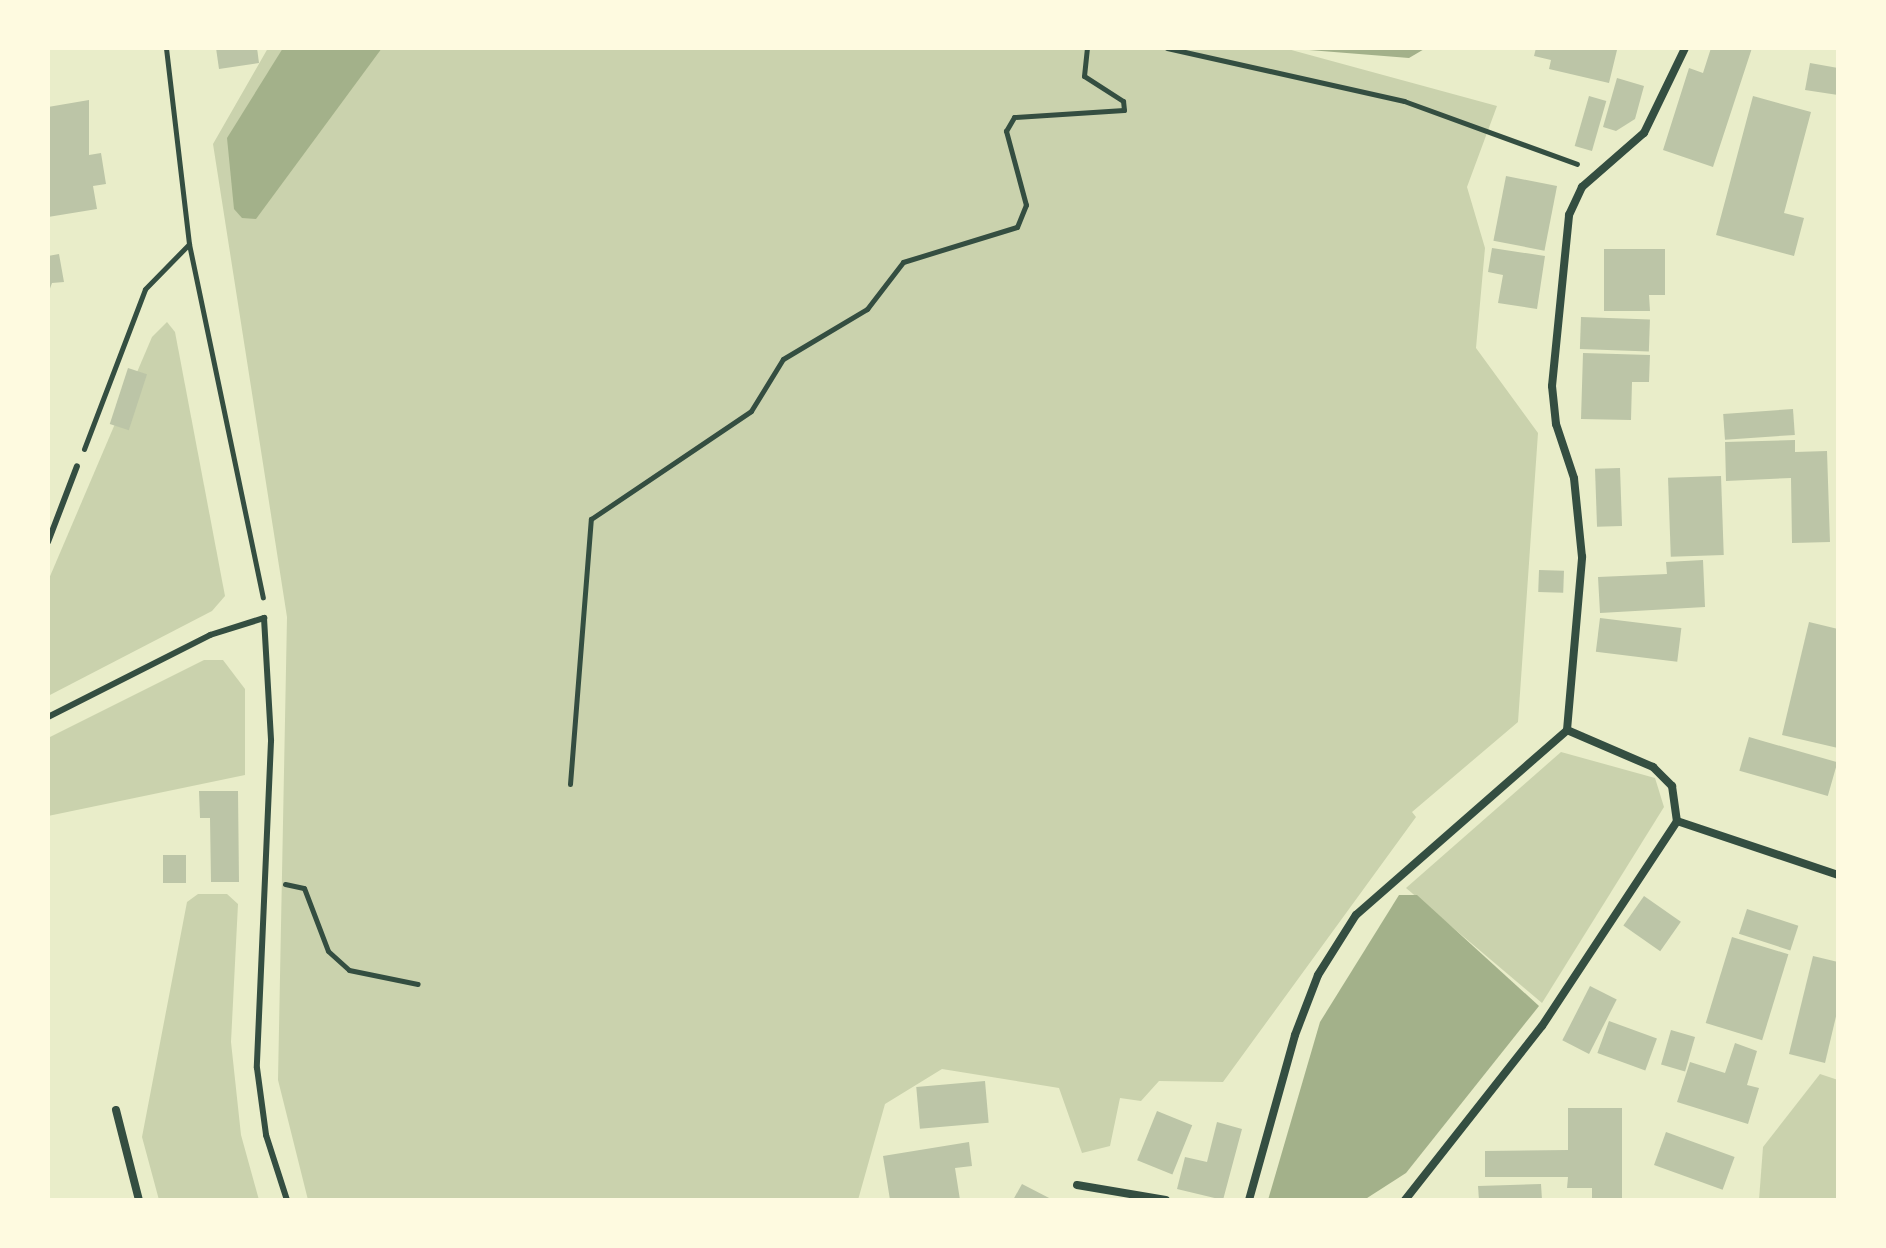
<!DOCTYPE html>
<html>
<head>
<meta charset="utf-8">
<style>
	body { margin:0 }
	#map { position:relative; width:1886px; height:1248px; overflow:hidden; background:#e9edc9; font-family:Montserrat,sans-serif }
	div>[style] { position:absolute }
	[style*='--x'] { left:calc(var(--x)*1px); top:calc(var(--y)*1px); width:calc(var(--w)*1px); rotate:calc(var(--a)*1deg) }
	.green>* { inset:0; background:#cad2ad }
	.water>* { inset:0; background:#a3b18a }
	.building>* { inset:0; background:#bcc5a7; transform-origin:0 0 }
	.path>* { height:5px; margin:-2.5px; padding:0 2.5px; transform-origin:2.5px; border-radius:2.5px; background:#344e41 }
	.service>* { height:6px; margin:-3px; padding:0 3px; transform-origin:3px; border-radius:3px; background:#344e41 }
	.minor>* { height:8px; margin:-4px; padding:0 4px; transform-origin:4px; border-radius:4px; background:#344e41 }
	span { translate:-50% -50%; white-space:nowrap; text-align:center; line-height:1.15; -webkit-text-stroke:6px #fefae0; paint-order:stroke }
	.frame { position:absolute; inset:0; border:50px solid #fefae0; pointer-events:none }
</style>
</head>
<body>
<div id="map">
	<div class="green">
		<i style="clip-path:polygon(268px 48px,1284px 48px,1497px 106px,1467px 187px,1485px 248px,1476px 348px,1538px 433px,1518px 722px,1412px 812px,1416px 817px,1223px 1082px,1159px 1081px,1141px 1101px,1120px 1098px,1110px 1146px,1082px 1153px,1059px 1088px,942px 1069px,885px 1104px,858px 1200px,308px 1200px,278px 1080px,287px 617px,213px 144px)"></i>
		<i style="clip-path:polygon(167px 322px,175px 332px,225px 596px,212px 611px,48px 696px,48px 581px,152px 337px)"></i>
		<i style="clip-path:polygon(204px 660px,223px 660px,245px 689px,245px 775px,48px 816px,48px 738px)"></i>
		<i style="clip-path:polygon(1561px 752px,1655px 778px,1664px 807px,1542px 1003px,1406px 888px)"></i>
		<i style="clip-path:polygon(198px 894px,227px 894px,238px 904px,231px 1042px,241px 1135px,259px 1200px,159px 1200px,142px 1137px,187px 902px)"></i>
		<i style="clip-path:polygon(1820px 1074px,1838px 1080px,1838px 1200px,1759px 1200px,1763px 1147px)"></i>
	</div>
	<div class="water">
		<i style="clip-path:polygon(283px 48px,382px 48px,256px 219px,242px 218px,234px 209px,227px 138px)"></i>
		<i style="clip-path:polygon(1284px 48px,1426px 48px,1409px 58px)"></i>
		<i style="clip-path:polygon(1399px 895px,1417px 895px,1539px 1006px,1406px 1173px,1364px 1200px,1268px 1200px,1320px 1022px)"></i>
	</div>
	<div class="building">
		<i style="clip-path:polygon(216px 48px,257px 48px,259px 63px,219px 69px)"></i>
		<i style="clip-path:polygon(1536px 48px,1617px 50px,1609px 83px,1549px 69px,1551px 60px,1534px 56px)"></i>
		<i style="clip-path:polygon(1711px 48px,1752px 48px,1713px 167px,1663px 150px,1689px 68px,1703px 73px)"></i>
		<i style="clip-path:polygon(1810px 63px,1838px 68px,1838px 95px,1805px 90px)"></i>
		<i style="clip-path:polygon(1617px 78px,1644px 86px,1635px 119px,1616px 131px,1603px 127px)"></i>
		<i style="left:1589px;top:96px;width:18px;height:52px;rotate:16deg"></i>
		<i style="clip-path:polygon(1753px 96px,1811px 112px,1784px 213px,1804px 218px,1794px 256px,1716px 235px)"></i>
		<i style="clip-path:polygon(89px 100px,89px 155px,101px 153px,106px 184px,93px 186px,97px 209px,48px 217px,48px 107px)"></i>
		<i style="left:1506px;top:176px;width:52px;height:66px;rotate:11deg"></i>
		<i style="clip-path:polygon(1492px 248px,1545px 256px,1537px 309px,1498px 303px,1503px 275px,1488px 272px)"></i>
		<i style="clip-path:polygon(1604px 249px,1665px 249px,1665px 295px,1649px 295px,1650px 311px,1604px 311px)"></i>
		<i style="clip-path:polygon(59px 254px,64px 282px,52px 283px,48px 294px,48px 256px)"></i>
		<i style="left:1581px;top:317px;width:69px;height:32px;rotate:2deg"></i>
		<i style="clip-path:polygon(1583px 353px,1650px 355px,1649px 382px,1632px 382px,1631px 420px,1581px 419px)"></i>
		<i style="left:128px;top:368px;width:20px;height:59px;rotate:18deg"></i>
		<i style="left:1793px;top:409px;width:26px;height:70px;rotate:86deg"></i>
		<i style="clip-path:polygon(1795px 440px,1795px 452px,1827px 451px,1830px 542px,1792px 543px,1791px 478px,1726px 481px,1725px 442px)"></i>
		<i style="left:1620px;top:468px;width:58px;height:25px;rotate:88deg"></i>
		<i style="left:1721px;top:476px;width:79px;height:53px;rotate:88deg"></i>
		<i style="clip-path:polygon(1703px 560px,1705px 607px,1600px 613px,1598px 577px,1667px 574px,1666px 562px)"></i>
		<i style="left:1539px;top:570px;width:25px;height:22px;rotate:2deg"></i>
		<i style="left:1600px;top:618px;width:82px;height:34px;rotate:7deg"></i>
		<i style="clip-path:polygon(1809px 622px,1838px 629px,1838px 748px,1782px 735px)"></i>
		<i style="left:1749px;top:737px;width:92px;height:35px;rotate:16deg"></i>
		<i style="clip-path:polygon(199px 791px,238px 791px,239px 882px,211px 882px,210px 818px,200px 818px)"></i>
		<i style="left:163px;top:855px;width:23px;height:28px"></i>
		<i style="left:1644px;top:896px;width:45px;height:36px;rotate:35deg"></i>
		<i style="left:1747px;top:909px;width:54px;height:26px;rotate:18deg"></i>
		<i style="left:1732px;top:937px;width:59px;height:90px;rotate:17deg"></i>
		<i style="clip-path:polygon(1813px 956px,1838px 962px,1838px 1008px,1825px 1063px,1789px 1054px)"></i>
		<i style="left:1590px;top:986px;width:30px;height:61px;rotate:27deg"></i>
		<i style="left:1609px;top:1021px;width:51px;height:34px;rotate:20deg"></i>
		<i style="left:1671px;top:1030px;width:25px;height:36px;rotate:16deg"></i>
		<i style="clip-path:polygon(1735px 1043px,1757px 1051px,1747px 1085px,1759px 1088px,1748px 1124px,1677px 1102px,1690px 1062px,1725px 1073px)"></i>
		<i style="left:985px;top:1081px;width:42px;height:69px;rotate:85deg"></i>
		<i style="clip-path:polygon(1568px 1108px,1622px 1108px,1622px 1200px,1592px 1200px,1592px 1188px,1567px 1188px,1568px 1177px,1485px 1177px,1485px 1151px,1568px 1150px)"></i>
		<i style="left:1157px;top:1111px;width:38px;height:53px;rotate:22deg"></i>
		<i style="clip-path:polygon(1217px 1122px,1242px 1129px,1223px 1200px,1177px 1189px,1185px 1157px,1207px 1162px)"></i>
		<i style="left:1666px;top:1132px;width:73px;height:35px;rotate:20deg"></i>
		<i style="clip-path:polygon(969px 1142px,972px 1166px,955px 1168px,960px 1200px,890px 1200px,883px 1156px)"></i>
		<i style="clip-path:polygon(1022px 1184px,1053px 1200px,1013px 1200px)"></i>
		<i style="clip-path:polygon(1541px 1184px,1542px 1200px,1479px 1200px,1478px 1186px)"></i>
	</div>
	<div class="path">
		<i style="--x:166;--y:48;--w:197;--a:83.3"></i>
		<i style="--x:189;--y:244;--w:361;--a:78.2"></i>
		<i style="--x:1167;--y:48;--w:243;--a:12.6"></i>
		<i style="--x:1404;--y:101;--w:184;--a:20"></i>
		<i style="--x:84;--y:449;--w:171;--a:-69.1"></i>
		<i style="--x:145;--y:289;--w:63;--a:-45.6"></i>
		<i style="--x:570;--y:784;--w:266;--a:-85.5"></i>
		<i style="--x:591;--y:519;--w:193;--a:-34"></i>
		<i style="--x:751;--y:411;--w:61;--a:-58.4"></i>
		<i style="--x:783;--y:359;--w:98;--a:-30.8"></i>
		<i style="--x:867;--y:309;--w:59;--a:-52.5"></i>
		<i style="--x:903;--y:262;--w:119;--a:-17.1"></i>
		<i style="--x:1017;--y:227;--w:24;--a:-68"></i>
		<i style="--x:1026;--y:205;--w:77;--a:-105.1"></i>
		<i style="--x:1006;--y:131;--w:16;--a:-60"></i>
		<i style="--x:1014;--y:117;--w:110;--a:-3.6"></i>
		<i style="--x:1124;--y:110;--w:9;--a:-96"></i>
		<i style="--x:1123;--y:101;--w:46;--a:-147.3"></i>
		<i style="--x:1084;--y:76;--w:28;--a:-84"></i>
		<i style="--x:285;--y:884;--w:19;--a:12"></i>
		<i style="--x:304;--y:888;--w:67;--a:69.1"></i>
		<i style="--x:328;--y:951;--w:28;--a:42"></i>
		<i style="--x:349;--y:970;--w:70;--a:11.5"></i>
	</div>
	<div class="service">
		<i style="--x:48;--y:542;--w:81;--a:-69.1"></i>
		<i style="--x:48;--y:717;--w:182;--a:-26.8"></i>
		<i style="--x:210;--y:635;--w:57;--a:-17.5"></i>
		<i style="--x:264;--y:618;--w:123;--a:86.7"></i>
		<i style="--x:271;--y:741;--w:327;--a:92.5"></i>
		<i style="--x:257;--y:1068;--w:68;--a:82.3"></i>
		<i style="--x:266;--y:1135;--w:68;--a:72.1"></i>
	</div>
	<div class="minor">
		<i style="--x:1567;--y:730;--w:94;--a:23.3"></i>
		<i style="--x:1653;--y:767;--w:27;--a:45"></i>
		<i style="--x:1672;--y:786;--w:35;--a:82"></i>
		<i style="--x:116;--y:1110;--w:93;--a:75.7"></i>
		<i style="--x:1077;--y:1185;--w:90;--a:9.6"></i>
		<i style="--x:1249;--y:1200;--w:171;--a:-74.4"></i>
		<i style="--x:1295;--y:1035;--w:64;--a:-69"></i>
		<i style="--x:1318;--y:975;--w:71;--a:-57.7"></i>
		<i style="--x:1356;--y:915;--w:281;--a:-41.2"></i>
		<i style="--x:1567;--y:730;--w:174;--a:-85"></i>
		<i style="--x:1582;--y:557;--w:79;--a:-95.8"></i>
		<i style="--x:1574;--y:478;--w:57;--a:-108.4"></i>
		<i style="--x:1556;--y:424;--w:38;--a:-96"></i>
		<i style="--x:1552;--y:386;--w:172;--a:-84.3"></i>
		<i style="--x:1569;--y:215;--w:31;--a:-65"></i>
		<i style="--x:1582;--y:187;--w:82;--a:-41.1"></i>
		<i style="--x:1644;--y:133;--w:94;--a:-64.2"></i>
		<i style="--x:1405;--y:1200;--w:221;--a:-51.8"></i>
		<i style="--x:1542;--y:1026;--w:245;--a:-56.6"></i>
		<i style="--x:1677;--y:821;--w:170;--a:18.5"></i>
	</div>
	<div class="frame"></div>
</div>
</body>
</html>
